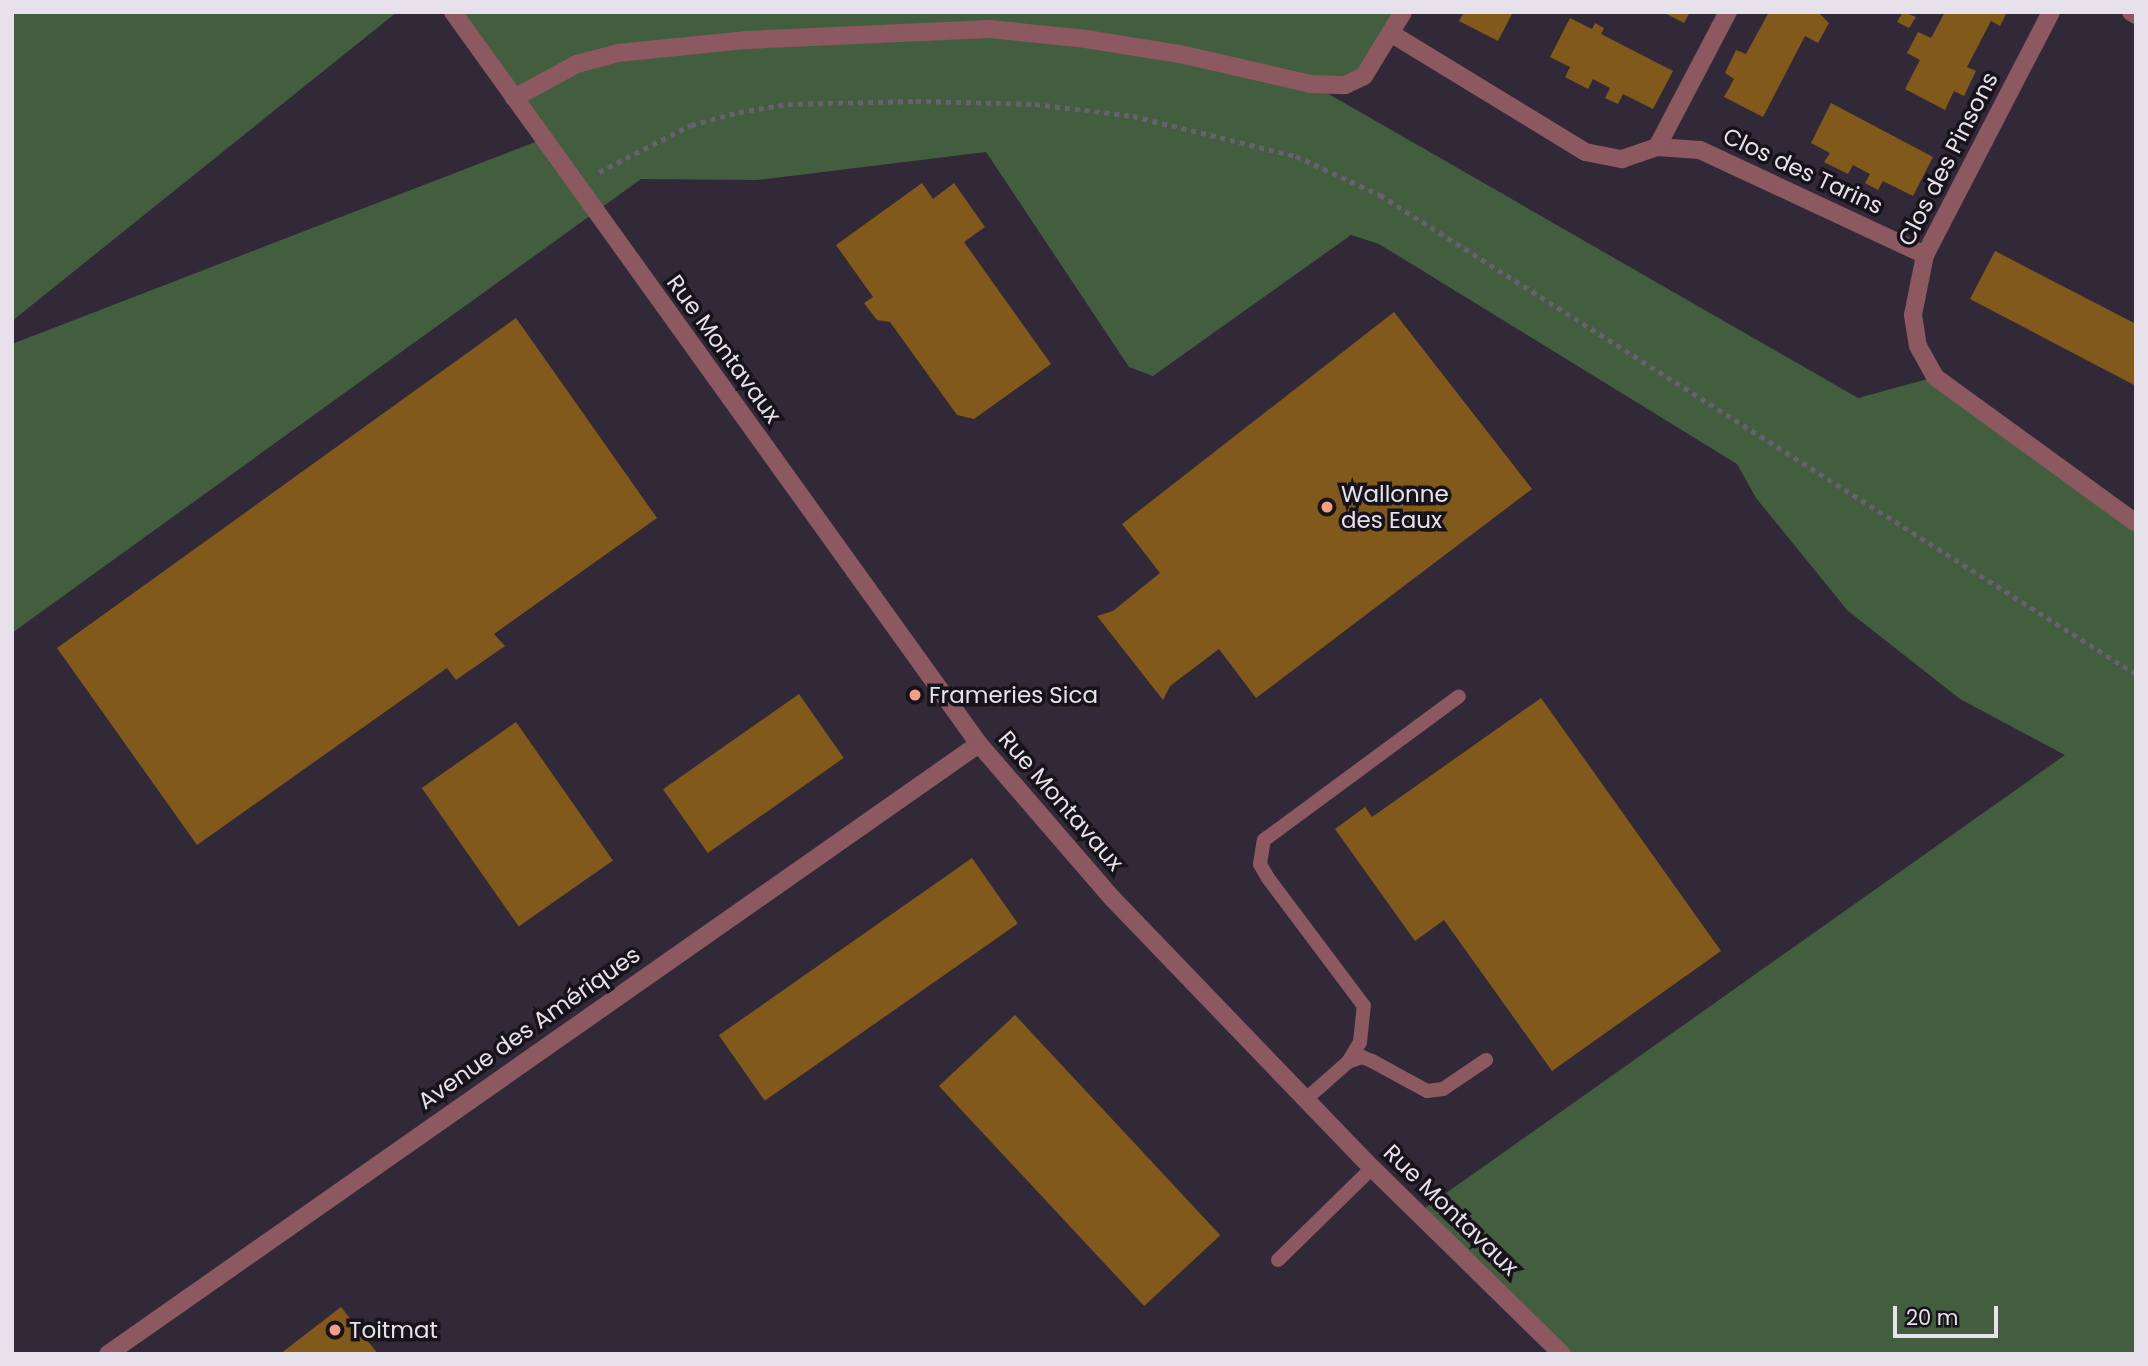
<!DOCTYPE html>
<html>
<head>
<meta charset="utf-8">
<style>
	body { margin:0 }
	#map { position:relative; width:2148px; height:1366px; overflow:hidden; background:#312937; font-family:Poppins,sans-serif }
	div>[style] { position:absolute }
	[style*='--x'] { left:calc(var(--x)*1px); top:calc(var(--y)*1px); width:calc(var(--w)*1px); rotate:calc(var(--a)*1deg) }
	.green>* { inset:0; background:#435d3f }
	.building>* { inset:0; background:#81591a; transform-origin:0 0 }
	.path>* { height:4.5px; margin-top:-2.25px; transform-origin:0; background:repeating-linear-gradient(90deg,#67606d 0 5px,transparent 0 10px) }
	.service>* { height:14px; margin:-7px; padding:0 7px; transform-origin:7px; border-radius:7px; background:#8c5961 }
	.minor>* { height:18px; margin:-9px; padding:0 9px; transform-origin:9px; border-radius:9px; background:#8c5961 }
	.dots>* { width:19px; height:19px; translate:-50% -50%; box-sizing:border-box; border:4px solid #17131a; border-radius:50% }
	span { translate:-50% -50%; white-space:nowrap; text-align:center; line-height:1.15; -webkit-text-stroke:7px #17131a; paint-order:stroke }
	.street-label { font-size:23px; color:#e6e1ea }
	.poi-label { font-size:23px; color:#e6e1ea }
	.left { translate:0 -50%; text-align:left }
	.frame { position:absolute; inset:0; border:14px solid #e6e1ea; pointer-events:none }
	.scale { position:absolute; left:1893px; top:1306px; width:105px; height:32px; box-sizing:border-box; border:4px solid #e6e1ea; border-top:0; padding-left:9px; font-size:21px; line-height:24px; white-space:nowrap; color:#e6e1ea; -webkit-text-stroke:5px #17131a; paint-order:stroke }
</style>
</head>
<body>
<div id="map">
	<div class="green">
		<i style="clip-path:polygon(12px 12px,397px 12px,12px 321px)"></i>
		<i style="clip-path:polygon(453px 12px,1403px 12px,1364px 76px,1313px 85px,1858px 398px,1935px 377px,2136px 523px,2136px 1354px,1562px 1354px,1418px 1213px,2065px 755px,1960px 699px,1848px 611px,1756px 498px,1737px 464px,1379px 244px,1351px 235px,1153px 376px,1129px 367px,986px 152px,757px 180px,641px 179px,12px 633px,12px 344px,543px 139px)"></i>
	</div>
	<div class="building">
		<i style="clip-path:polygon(1464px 12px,1513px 12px,1498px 41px,1459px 21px)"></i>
		<i style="clip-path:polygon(1663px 12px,1690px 12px,1684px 23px)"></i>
		<i style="clip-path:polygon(1769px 12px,1818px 12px,1829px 23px,1818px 43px,1805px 36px,1763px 117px,1724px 97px,1734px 79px,1725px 73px,1736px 50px,1746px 54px)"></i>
		<i style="clip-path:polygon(1903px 12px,1916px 17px,1909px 28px,1897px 22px)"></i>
		<i style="clip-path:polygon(1945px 12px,2007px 12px,2000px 26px,1991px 21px,1967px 67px,1976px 71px,1964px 96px,1954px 91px,1945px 110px,1905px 89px,1920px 60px,1907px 53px,1918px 32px,1931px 38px)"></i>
		<i style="clip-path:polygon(1570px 18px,1592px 29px,1595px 23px,1604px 28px,1601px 34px,1673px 71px,1653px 109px,1623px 94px,1618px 104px,1605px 98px,1610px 88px,1593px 79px,1588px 89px,1565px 77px,1570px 67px,1550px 57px)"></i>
		<i style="clip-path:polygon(1831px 103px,1933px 157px,1913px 196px,1883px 181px,1878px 190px,1865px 183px,1870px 174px,1853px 165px,1848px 174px,1824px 162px,1830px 153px,1811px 143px)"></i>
		<i style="clip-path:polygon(922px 183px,933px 199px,954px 183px,985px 227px,964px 242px,1051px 364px,974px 419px,957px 415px,890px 322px,877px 320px,864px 303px,873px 297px,836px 245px)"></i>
		<i style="clip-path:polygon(1995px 251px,2136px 324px,2136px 386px,1970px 299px)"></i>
		<i style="clip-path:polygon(1394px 312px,1532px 489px,1256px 698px,1219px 649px,1170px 686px,1163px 700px,1097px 616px,1113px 611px,1160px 573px,1122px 524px)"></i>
		<i style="clip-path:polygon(516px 318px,657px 518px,494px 634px,505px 646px,456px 680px,447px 668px,197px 845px,57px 648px)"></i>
		<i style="left:799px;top:694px;width:78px;height:166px;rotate:55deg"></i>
		<i style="clip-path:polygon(1541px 698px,1721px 951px,1552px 1071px,1444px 920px,1415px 941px,1335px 829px,1365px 807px,1372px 817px)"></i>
		<i style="left:516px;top:722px;width:169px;height:115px;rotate:55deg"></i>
		<i style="left:972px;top:858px;width:80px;height:309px;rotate:55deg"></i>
		<i style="left:1015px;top:1015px;width:301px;height:104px;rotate:47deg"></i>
		<i style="clip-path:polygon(341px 1307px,378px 1354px,280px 1354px)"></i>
	</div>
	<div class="path">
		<i style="--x:599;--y:172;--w:103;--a:-27.1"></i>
		<i style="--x:691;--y:125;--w:50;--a:-15.2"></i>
		<i style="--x:739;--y:112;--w:50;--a:-9.3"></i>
		<i style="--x:788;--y:104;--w:128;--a:-1.3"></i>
		<i style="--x:916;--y:101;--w:119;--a:1.4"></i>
		<i style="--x:1035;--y:104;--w:99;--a:7"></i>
		<i style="--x:1133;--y:116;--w:168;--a:13.8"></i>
		<i style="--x:1296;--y:156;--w:93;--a:24.9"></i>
		<i style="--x:1380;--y:195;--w:895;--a:32.36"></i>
	</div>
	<div class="service">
		<i style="--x:1348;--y:1062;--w:15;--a:-20"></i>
		<i style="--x:1362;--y:1057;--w:11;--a:22"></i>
		<i style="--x:1372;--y:1061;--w:63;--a:28.6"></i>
		<i style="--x:1427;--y:1091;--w:16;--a:-7"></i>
		<i style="--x:1443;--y:1089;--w:52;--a:-34"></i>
		<i style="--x:1306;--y:1099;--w:56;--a:-41.4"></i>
		<i style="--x:1348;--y:1062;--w:23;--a:-59"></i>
		<i style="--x:1360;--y:1042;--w:36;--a:-84"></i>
		<i style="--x:1364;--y:1006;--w:160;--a:-126.9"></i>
		<i style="--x:1268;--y:878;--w:16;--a:-120"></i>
		<i style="--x:1260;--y:864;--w:24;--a:-81"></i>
		<i style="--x:1264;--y:840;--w:242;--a:-36.4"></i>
		<i style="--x:1278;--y:1260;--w:132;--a:-44.4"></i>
	</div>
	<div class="minor">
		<i style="--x:453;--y:12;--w:901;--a:54.3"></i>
		<i style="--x:979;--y:744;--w:205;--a:49.2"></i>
		<i style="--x:1113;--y:899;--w:373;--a:46.1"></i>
		<i style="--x:1372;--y:1168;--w:266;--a:44.4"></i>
		<i style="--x:2051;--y:12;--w:274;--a:117.4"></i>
		<i style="--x:1925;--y:255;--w:61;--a:101.3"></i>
		<i style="--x:1913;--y:315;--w:31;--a:81"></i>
		<i style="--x:1918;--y:346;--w:35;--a:61"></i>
		<i style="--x:1935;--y:377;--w:248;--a:36"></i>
		<i style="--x:2131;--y:12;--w:6;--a:31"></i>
		<i style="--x:1392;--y:34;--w:226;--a:31.4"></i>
		<i style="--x:1585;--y:152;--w:38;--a:11"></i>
		<i style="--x:1622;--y:159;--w:37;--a:-19"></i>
		<i style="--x:1657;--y:147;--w:43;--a:4"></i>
		<i style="--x:1700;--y:150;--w:248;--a:25"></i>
		<i style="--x:514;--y:98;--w:72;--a:-28.4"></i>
		<i style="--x:577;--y:64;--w:42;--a:-15"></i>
		<i style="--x:618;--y:53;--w:130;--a:-5.8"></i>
		<i style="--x:747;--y:40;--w:243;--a:-2.6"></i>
		<i style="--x:990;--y:29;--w:97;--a:5.9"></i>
		<i style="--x:1086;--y:39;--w:95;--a:9.1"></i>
		<i style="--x:1180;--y:54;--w:134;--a:12.9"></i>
		<i style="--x:1311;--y:84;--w:34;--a:2"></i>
		<i style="--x:1345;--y:85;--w:21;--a:-25"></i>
		<i style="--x:1364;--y:76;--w:75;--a:-58.6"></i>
		<i style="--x:1657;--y:147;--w:153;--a:-62.3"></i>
		<i style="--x:108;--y:1354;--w:1063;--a:-35.01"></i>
	</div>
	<div class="dots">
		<i style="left:1327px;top:507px;background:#f39f85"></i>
		<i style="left:915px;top:695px;background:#f39f85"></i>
		<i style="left:335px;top:1330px;background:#f39f85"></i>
	</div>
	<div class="street-label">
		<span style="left:1948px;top:159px;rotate:-63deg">Clos des Pinsons</span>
		<span style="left:1803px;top:171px;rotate:25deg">Clos des Tarins</span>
		<span style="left:724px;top:349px;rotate:54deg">Rue Montavaux</span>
		<span style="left:1061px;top:801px;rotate:49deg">Rue Montavaux</span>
		<span style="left:529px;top:1028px;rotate:-35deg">Avenue des Amériques</span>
		<span style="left:1451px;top:1210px;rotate:44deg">Rue Montavaux</span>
	</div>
	<div class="poi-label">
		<span class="left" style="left:1341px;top:507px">Wallonne<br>des Eaux</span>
		<span class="left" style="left:929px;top:695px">Frameries Sica</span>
		<span class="left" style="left:349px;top:1330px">Toitmat</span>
	</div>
	<div class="frame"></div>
	<div class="scale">20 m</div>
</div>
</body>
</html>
